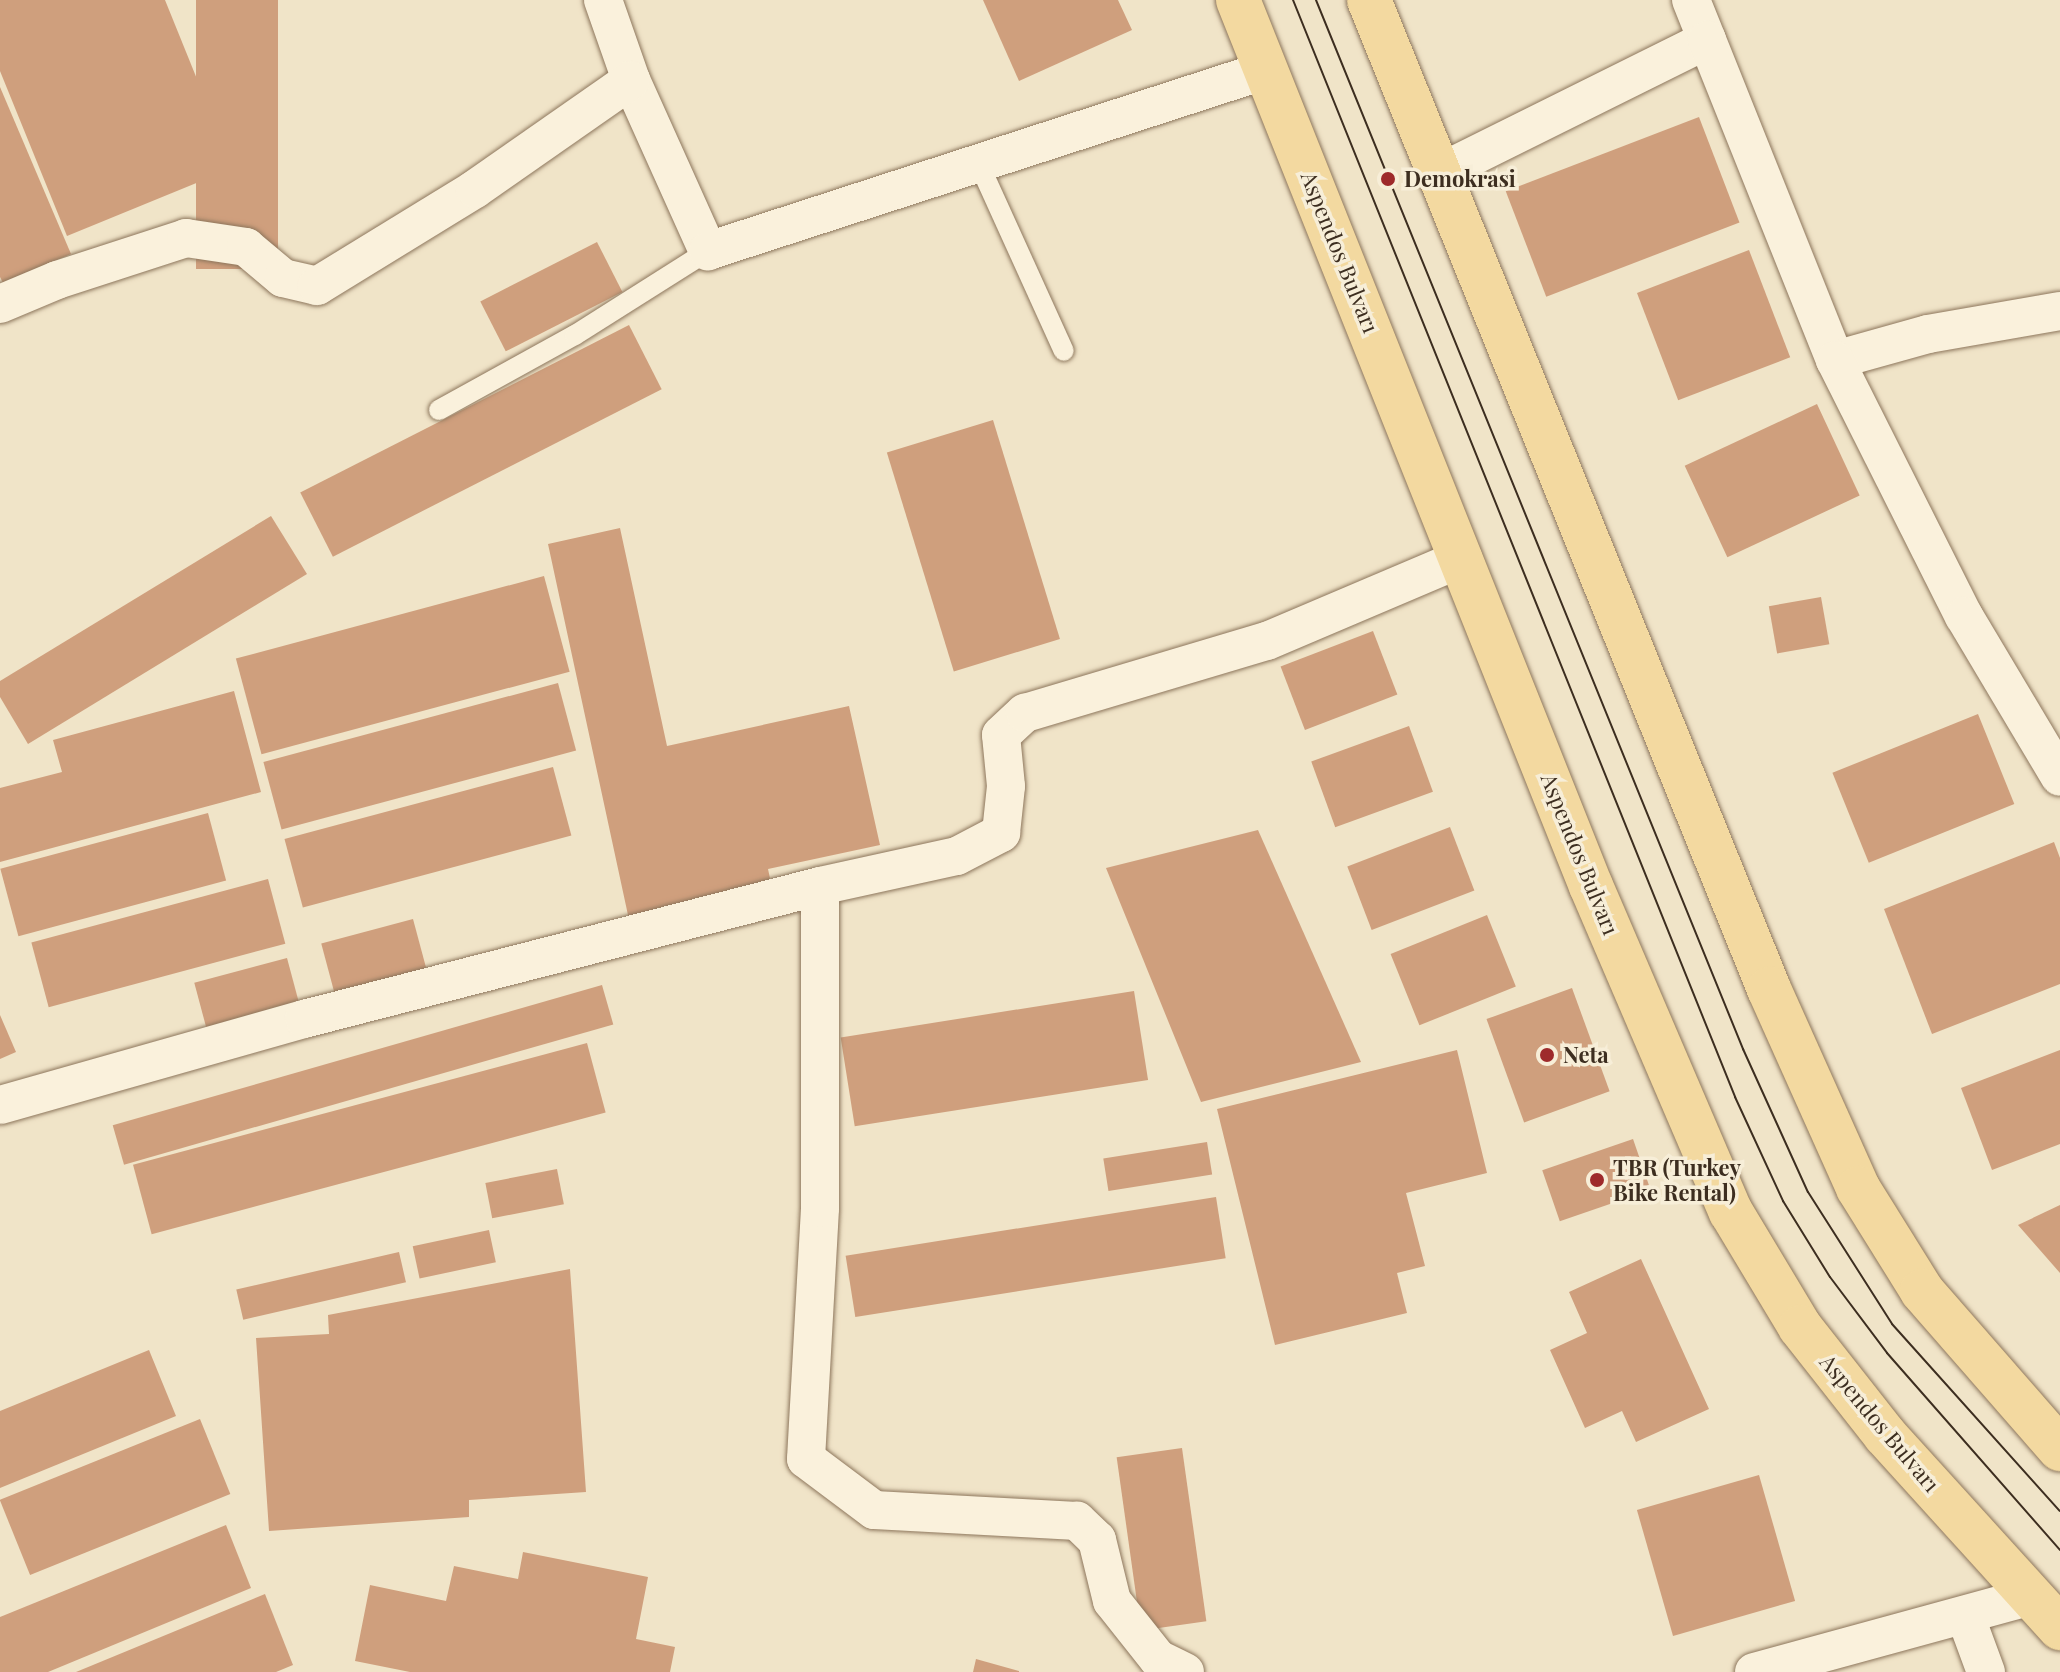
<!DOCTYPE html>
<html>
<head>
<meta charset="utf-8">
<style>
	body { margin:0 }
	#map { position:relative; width:2060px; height:1672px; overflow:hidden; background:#f0e4c8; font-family:"Playfair Display",serif }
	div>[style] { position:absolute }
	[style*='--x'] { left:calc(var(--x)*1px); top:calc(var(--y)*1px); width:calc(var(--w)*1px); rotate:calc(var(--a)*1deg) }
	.building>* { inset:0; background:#cf9f7d; transform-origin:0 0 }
	.roads { filter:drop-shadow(0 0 2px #8d765c) drop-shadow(0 0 2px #8d765c) }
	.service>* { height:20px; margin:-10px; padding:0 10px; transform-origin:10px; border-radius:10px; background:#faf1dc }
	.minor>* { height:38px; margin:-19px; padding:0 19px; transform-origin:19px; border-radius:19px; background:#faf1dc }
	.primary>* { height:44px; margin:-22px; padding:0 22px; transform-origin:22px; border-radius:22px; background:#f3d9a0 }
	.tram>* { height:2px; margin:-1px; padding:0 1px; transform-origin:1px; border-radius:1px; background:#3d2e20 }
	.dots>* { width:22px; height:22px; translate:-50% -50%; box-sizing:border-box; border:4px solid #f7eed8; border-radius:50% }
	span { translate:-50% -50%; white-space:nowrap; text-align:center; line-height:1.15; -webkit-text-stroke:7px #f7eed8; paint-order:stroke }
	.poi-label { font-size:22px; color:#3d2e20; font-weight:700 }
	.left { translate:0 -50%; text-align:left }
	.street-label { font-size:22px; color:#3d2e20 }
</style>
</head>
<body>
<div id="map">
	<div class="building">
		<i style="clip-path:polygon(0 0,165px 0,233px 168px,67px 236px,0 71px)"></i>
		<i style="left:196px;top:0;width:82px;height:269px"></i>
		<i style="clip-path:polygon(983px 0,1118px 0,1132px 30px,1019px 81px)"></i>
		<i style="clip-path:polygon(0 87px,71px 254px,3px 283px,0 277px)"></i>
		<i style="left:1699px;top:117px;width:113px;height:207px;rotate:69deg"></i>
		<i style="left:597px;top:242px;width:56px;height:131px;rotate:63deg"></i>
		<i style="left:1749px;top:250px;width:115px;height:120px;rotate:69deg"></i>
		<i style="left:629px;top:325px;width:72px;height:369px;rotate:63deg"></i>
		<i style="left:1817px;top:404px;width:101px;height:146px;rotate:65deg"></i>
		<i style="left:993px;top:420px;width:229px;height:111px;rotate:73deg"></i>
		<i style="clip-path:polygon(271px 516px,307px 574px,28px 744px,0 697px,0 681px)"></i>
		<i style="clip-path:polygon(620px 528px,667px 746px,849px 706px,880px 845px,768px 869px,774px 897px,631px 929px,548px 544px)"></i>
		<i style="left:544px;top:576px;width:99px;height:319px;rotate:75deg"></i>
		<i style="left:1821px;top:597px;width:48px;height:53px;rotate:80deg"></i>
		<i style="left:1373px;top:631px;width:68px;height:99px;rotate:69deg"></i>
		<i style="left:558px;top:683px;width:70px;height:305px;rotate:75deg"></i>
		<i style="clip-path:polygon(234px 691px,261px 792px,0 862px,0 788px,62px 772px,53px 740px)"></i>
		<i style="left:1978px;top:714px;width:97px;height:157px;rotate:68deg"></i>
		<i style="left:1409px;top:726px;width:70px;height:104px;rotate:70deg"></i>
		<i style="left:553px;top:767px;width:71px;height:278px;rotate:75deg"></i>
		<i style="left:208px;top:813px;width:70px;height:215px;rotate:75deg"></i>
		<i style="left:1450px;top:827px;width:68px;height:110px;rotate:69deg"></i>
		<i style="clip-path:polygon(1258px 830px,1361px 1062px,1201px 1102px,1106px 868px)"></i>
		<i style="clip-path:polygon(2054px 842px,2060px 858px,2060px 984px,1932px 1034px,1884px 909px)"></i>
		<i style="left:268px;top:879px;width:67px;height:245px;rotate:75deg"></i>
		<i style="left:1487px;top:915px;width:77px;height:104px;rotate:68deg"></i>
		<i style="left:413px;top:919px;width:63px;height:95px;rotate:75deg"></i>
		<i style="left:287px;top:958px;width:63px;height:96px;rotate:75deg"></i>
		<i style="left:602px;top:985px;width:41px;height:509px;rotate:74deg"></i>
		<i style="left:1572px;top:988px;width:110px;height:91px;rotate:70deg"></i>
		<i style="left:1134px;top:991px;width:90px;height:297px;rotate:81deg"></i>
		<i style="clip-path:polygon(0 1015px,16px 1052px,0 1059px)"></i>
		<i style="left:587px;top:1043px;width:72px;height:470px;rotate:75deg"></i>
		<i style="clip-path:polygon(1457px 1050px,1487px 1173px,1406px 1193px,1425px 1266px,1397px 1273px,1407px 1313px,1275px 1345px,1217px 1109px)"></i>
		<i style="clip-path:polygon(2060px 1050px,2060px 1144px,1992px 1170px,1961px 1088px)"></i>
		<i style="left:1633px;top:1139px;width:54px;height:96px;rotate:71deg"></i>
		<i style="left:1207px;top:1142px;width:33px;height:105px;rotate:81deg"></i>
		<i style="left:557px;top:1169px;width:36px;height:73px;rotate:79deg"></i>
		<i style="left:1216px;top:1197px;width:62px;height:375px;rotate:81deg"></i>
		<i style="clip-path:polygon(2060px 1205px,2060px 1273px,2018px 1225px)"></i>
		<i style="left:489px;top:1230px;width:33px;height:78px;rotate:78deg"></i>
		<i style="left:399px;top:1252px;width:31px;height:167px;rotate:77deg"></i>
		<i style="clip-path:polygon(1641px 1259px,1709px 1409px,1636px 1442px,1622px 1411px,1585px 1428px,1550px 1350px,1587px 1333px,1569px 1292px)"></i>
		<i style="clip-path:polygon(570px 1269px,586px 1492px,469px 1500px,469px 1517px,269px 1531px,256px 1338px,329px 1334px,328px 1315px)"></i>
		<i style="clip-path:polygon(149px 1350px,176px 1416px,0 1488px,0 1411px)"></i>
		<i style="left:200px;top:1419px;width:81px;height:216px;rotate:68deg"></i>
		<i style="left:1182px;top:1448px;width:175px;height:66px;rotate:82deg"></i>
		<i style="left:1759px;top:1475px;width:131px;height:127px;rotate:74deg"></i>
		<i style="clip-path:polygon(226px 1525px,251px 1588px,48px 1672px,0 1672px,0 1617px)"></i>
		<i style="clip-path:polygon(523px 1552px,648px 1577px,636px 1639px,675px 1647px,670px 1672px,410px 1672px,355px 1661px,370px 1585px,446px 1601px,454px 1566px,518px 1579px)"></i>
		<i style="clip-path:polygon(265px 1594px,293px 1665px,276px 1672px,76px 1672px)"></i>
		<i style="clip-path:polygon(976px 1659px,1019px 1671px,1019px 1672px,973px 1672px)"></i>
	</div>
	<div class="roads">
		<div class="service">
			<i style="--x:979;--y:164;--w:205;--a:65.6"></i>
			<i style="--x:439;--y:410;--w:155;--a:-28.9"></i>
			<i style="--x:575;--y:335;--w:157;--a:-32.3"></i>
		</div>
		<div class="minor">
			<i style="--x:603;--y:0;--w:85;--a:70.7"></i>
			<i style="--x:631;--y:80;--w:188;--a:65.8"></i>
			<i style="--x:708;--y:251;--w:587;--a:-17.97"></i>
			<i style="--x:1691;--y:0;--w:43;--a:68.2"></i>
			<i style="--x:1439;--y:173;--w:299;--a:-26.4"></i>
			<i style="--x:1707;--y:40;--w:345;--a:68.2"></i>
			<i style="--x:1835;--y:360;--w:97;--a:-15.6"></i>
			<i style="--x:1928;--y:334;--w:134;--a:-9.9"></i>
			<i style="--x:0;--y:304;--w:62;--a:-22.8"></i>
			<i style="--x:57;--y:280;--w:136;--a:-18"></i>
			<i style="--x:186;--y:238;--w:61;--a:8.5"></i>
			<i style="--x:246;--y:247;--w:48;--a:40"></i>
			<i style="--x:283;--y:278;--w:35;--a:13"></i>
			<i style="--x:317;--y:286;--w:185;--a:-31.5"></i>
			<i style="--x:475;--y:189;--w:190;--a:-34.9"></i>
			<i style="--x:1835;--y:360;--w:287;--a:63.3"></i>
			<i style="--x:1964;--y:616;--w:187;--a:59.2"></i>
			<i style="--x:0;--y:1105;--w:316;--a:-15.8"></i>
			<i style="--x:304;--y:1019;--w:533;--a:-14.45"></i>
			<i style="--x:1965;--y:1615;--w:61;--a:69.8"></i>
			<i style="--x:1185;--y:1672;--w:30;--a:-154"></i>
			<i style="--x:1158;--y:1659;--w:74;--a:-128.4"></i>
			<i style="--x:1112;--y:1601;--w:63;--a:-103.8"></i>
			<i style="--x:1097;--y:1540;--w:28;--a:-136"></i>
			<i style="--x:1077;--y:1521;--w:203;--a:-176.9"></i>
			<i style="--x:874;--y:1510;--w:85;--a:-143.1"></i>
			<i style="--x:806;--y:1459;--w:251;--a:-86.8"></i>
			<i style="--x:820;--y:1208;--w:322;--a:-90"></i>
			<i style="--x:820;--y:886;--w:140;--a:-12.4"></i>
			<i style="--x:957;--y:856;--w:50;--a:-27.6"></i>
			<i style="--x:1001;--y:833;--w:47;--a:-83.9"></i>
			<i style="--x:1006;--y:786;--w:51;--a:-95.6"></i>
			<i style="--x:1001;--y:735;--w:33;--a:-43"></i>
			<i style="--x:1025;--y:713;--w:252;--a:-16.6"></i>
			<i style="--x:1267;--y:641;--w:213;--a:-23"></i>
			<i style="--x:1754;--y:1672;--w:288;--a:-15.3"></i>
		</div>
		<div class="primary">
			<i style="--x:1238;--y:0;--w:954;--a:68.28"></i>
			<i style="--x:1591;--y:886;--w:355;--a:66.8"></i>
			<i style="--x:1731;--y:1212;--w:134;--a:59"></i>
			<i style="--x:1800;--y:1327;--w:137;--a:51.8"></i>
			<i style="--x:1885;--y:1435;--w:261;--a:47.8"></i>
			<i style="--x:1369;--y:0;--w:1067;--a:67.98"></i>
			<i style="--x:1769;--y:989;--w:218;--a:65.9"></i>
			<i style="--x:1858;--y:1188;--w:121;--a:58.1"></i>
			<i style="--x:1922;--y:1291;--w:210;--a:48.9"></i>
		</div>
	</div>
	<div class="tram">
		<i style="--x:1293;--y:0;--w:1183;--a:68.05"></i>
		<i style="--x:1735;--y:1097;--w:115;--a:65.2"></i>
		<i style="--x:1783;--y:1201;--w:89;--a:58.3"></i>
		<i style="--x:1830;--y:1277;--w:95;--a:53.1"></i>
		<i style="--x:1887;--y:1353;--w:262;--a:48.7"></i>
		<i style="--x:1316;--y:0;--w:1133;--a:67.85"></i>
		<i style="--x:1743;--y:1049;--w:157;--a:65.6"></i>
		<i style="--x:1808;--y:1192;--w:156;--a:57.5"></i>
		<i style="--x:1892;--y:1324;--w:251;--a:48.1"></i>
	</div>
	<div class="dots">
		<i style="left:1388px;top:179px;background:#9e2a2b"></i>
		<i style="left:1547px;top:1055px;background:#9e2a2b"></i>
		<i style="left:1597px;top:1180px;background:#9e2a2b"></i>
	</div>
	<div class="poi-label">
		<span class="left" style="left:1404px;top:179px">Demokrasi</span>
		<span class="left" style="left:1563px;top:1055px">Neta</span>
		<span class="left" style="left:1613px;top:1180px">TBR (Turkey<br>Bike Rental)</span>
	</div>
	<div class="street-label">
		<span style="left:1340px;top:252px;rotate:68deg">Aspendos Bulvarı</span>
		<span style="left:1580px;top:854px;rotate:68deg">Aspendos Bulvarı</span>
		<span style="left:1880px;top:1423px;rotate:50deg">Aspendos Bulvarı</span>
	</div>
</div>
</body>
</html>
